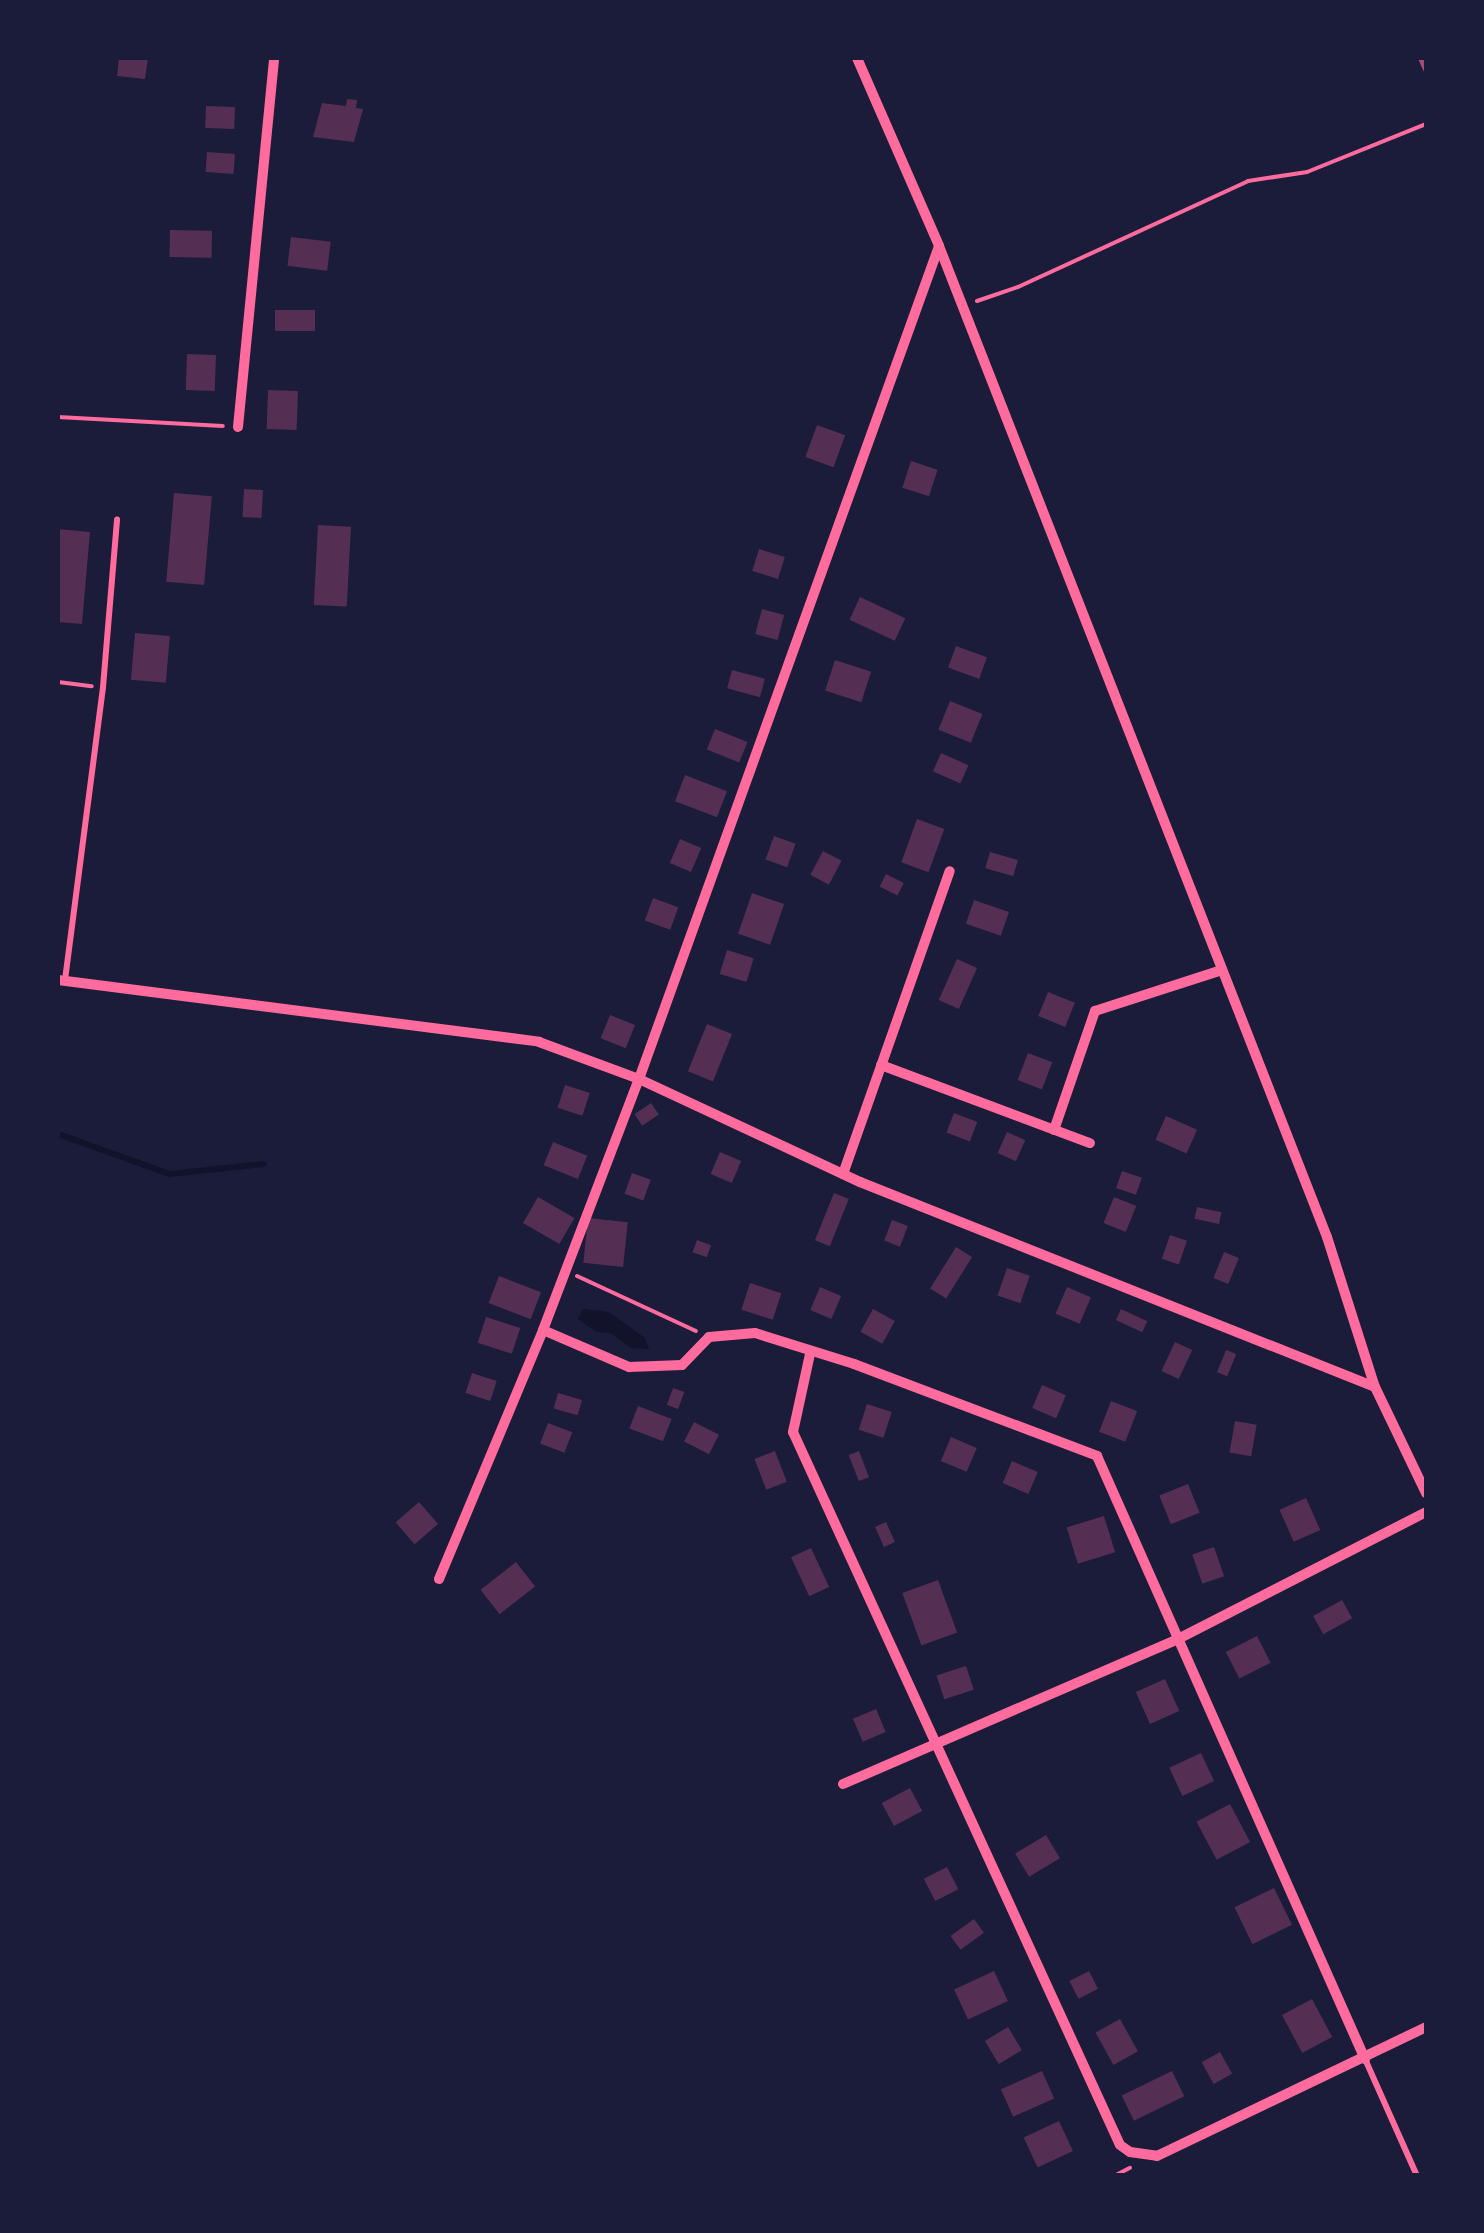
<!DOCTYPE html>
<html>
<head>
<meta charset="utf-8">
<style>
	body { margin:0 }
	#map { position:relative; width:1484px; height:2233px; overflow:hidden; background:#1b1b3a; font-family:"Alegreya Sans",sans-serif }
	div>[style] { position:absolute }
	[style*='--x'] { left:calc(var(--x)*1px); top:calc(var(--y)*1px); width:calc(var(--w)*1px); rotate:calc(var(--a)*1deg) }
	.water>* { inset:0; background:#12122b }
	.stream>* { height:6px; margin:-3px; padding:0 3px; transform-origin:3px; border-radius:3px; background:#12122b }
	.building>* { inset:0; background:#542f53; transform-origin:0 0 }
	.path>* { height:4px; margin:-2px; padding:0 2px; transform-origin:2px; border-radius:2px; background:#ff6b9d }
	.service>* { height:6px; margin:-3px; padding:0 3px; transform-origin:3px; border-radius:3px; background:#ff6b9d }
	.minor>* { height:10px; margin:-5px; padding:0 5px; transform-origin:5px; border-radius:5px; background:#ff6b9d }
	.rail>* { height:6px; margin:-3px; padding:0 3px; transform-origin:3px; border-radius:3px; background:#a44b75 }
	span { translate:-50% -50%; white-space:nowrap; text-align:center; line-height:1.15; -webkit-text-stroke:10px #1b1b3a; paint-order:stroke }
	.frame { position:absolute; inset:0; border:60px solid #1b1b3a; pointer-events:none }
</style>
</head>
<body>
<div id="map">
	<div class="water">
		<i style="clip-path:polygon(583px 1309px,609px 1312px,645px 1338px,649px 1349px,631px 1348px,611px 1333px,596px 1332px,578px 1319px)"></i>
	</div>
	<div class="stream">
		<i style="--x:58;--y:1134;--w:119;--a:19.7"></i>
		<i style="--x:170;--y:1174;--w:94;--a:-6.1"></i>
	</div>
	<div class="building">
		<i style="clip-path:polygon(119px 58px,148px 58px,145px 79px,117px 76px)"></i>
		<i style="clip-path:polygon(347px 99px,357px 100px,356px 108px,363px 109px,354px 142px,313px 137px,322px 103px,346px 106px)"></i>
		<i style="left:206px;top:106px;width:29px;height:22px;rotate:2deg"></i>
		<i style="left:207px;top:152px;width:28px;height:20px;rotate:4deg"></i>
		<i style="left:170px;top:230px;width:42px;height:27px;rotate:1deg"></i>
		<i style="left:291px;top:237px;width:40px;height:29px;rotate:7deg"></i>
		<i style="left:275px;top:310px;width:40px;height:21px"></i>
		<i style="left:187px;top:354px;width:29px;height:36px;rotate:2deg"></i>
		<i style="left:268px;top:390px;width:30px;height:39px;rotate:2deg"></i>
		<i style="left:817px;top:425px;width:30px;height:34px;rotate:20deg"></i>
		<i style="left:911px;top:461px;width:28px;height:28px;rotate:18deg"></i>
		<i style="left:244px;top:489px;width:19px;height:28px;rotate:3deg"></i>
		<i style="left:174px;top:493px;width:38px;height:89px;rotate:5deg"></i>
		<i style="left:318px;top:525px;width:33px;height:80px;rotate:3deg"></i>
		<i style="clip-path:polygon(58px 529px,90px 532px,82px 624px,58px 622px)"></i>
		<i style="left:759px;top:549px;width:27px;height:23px;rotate:17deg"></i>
		<i style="left:860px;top:597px;width:50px;height:25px;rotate:25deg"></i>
		<i style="left:762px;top:609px;width:23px;height:26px;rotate:15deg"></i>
		<i style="left:135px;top:633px;width:35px;height:47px;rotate:5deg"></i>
		<i style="left:956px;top:646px;width:33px;height:23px;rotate:20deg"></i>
		<i style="left:835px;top:660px;width:38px;height:32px;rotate:18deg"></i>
		<i style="left:732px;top:670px;width:34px;height:19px;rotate:15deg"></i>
		<i style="left:950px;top:701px;width:35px;height:31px;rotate:22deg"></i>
		<i style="left:715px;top:729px;width:35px;height:22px;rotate:22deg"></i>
		<i style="left:941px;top:753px;width:30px;height:20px;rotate:24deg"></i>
		<i style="left:685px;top:775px;width:45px;height:28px;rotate:21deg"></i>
		<i style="left:917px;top:819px;width:29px;height:46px;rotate:20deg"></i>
		<i style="left:774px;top:836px;width:23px;height:25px;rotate:20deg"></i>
		<i style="left:680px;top:839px;width:23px;height:26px;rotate:23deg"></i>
		<i style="left:823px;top:851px;width:21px;height:27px;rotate:28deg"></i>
		<i style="left:990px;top:852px;width:29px;height:17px;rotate:16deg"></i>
		<i style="left:886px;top:874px;width:20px;height:14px;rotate:27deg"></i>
		<i style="left:752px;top:893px;width:34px;height:43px;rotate:19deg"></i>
		<i style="left:653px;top:898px;width:27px;height:24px;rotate:20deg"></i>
		<i style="left:974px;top:900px;width:37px;height:25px;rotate:19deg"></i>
		<i style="left:727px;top:950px;width:28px;height:25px;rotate:17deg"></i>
		<i style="left:957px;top:959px;width:22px;height:45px;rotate:24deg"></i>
		<i style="left:1048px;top:992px;width:29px;height:26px;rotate:22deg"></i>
		<i style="left:610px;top:1015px;width:27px;height:25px;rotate:22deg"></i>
		<i style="left:707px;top:1024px;width:27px;height:51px;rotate:22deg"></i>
		<i style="left:1028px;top:1053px;width:26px;height:29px;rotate:21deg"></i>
		<i style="left:565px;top:1085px;width:26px;height:24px;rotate:18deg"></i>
		<i style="left:651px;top:1103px;width:14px;height:20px;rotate:56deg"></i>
		<i style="left:954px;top:1113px;width:25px;height:21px;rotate:21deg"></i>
		<i style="left:1166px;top:1116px;width:34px;height:26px;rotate:24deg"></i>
		<i style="left:1007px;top:1132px;width:20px;height:23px;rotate:24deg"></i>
		<i style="left:553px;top:1142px;width:37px;height:25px;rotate:22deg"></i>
		<i style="left:720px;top:1152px;width:23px;height:24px;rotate:23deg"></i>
		<i style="left:1122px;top:1171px;width:21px;height:18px;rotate:19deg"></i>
		<i style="left:632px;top:1173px;width:20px;height:22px;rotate:20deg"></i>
		<i style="left:834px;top:1193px;width:16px;height:51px;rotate:22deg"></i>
		<i style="left:538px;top:1197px;width:42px;height:30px;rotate:30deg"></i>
		<i style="left:1114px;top:1197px;width:24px;height:28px;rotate:22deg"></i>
		<i style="left:1197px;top:1207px;width:25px;height:12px;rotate:12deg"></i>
		<i style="left:588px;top:1218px;width:40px;height:45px;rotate:6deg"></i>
		<i style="left:892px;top:1220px;width:17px;height:22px;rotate:21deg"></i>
		<i style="left:1170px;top:1235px;width:18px;height:25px;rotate:19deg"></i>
		<i style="left:697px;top:1240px;width:15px;height:13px;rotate:20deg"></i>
		<i style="left:956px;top:1247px;width:19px;height:49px;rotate:32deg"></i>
		<i style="left:1224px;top:1252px;width:16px;height:28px;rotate:22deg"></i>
		<i style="left:1007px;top:1268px;width:24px;height:29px;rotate:19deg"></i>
		<i style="left:499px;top:1276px;width:45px;height:29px;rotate:21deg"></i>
		<i style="left:750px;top:1283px;width:33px;height:28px;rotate:18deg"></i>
		<i style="left:820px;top:1287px;width:23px;height:25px;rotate:23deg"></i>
		<i style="left:1067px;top:1287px;width:26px;height:29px;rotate:23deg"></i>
		<i style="left:873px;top:1309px;width:25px;height:26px;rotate:29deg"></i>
		<i style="left:1121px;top:1309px;width:29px;height:12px;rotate:25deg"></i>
		<i style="left:486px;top:1317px;width:36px;height:27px;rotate:18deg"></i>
		<i style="left:1175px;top:1342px;width:19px;height:32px;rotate:25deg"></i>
		<i style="left:1226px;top:1350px;width:11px;height:24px;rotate:22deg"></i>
		<i style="left:472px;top:1373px;width:26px;height:21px;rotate:18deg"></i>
		<i style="left:1042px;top:1385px;width:26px;height:25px;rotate:23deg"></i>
		<i style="left:673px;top:1388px;width:12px;height:18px;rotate:20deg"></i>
		<i style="left:558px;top:1393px;width:25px;height:16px;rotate:16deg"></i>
		<i style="left:1111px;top:1401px;width:28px;height:33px;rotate:21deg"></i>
		<i style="left:867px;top:1404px;width:26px;height:27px;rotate:18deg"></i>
		<i style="left:638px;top:1406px;width:36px;height:24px;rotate:21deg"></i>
		<i style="left:1235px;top:1421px;width:22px;height:32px;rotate:10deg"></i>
		<i style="left:694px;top:1422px;width:28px;height:22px;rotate:27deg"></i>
		<i style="left:548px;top:1423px;width:26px;height:22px;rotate:21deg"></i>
		<i style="left:951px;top:1437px;width:28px;height:26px;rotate:23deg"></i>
		<i style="left:775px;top:1451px;width:33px;height:22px;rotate:69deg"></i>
		<i style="left:859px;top:1451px;width:28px;height:11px;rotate:69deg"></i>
		<i style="left:1012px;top:1461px;width:28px;height:24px;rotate:23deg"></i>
		<i style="left:1188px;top:1484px;width:31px;height:31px;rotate:68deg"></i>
		<i style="left:1306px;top:1498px;width:35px;height:29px;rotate:66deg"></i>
		<i style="left:419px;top:1502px;width:29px;height:31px;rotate:49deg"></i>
		<i style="left:1104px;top:1516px;width:38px;height:39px;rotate:73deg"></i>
		<i style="left:886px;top:1522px;width:22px;height:12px;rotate:66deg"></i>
		<i style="left:1214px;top:1547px;width:31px;height:23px;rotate:71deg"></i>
		<i style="left:811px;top:1548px;width:43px;height:22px;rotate:65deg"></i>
		<i style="left:516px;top:1562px;width:31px;height:45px;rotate:52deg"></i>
		<i style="left:938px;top:1580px;width:56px;height:38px;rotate:70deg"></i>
		<i style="left:1342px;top:1600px;width:21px;height:33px;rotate:61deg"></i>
		<i style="left:1257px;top:1636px;width:30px;height:35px;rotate:63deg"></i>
		<i style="left:966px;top:1666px;width:25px;height:31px;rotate:72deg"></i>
		<i style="left:1165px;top:1679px;width:35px;height:32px;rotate:66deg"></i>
		<i style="left:876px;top:1709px;width:25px;height:25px;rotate:67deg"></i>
		<i style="left:1201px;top:1753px;width:31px;height:35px;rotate:65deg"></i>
		<i style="left:910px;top:1788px;width:26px;height:32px;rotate:62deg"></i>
		<i style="left:1230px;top:1804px;width:43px;height:38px;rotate:62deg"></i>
		<i style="left:1046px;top:1835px;width:27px;height:36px;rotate:59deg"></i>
		<i style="left:947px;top:1867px;width:25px;height:26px;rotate:63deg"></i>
		<i style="left:1274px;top:1888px;width:41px;height:44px;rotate:64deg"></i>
		<i style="left:974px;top:1919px;width:17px;height:29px;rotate:54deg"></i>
		<i style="left:994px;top:1971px;width:33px;height:44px;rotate:65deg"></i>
		<i style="left:1089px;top:1971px;width:20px;height:22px;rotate:63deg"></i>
		<i style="left:1312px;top:1999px;width:43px;height:34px;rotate:62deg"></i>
		<i style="left:1120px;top:2019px;width:37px;height:28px;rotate:61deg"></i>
		<i style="left:1008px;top:2027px;width:27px;height:27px;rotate:59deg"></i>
		<i style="left:1220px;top:2052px;width:25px;height:21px;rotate:61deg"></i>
		<i style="left:1042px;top:2071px;width:30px;height:45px;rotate:66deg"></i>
		<i style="left:1172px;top:2071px;width:28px;height:56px;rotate:64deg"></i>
		<i style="left:1059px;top:2121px;width:33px;height:39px;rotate:65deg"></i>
	</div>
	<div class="path">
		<i style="--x:977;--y:301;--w:43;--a:-18.9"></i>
		<i style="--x:1018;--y:287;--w:253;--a:-24.7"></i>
		<i style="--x:1248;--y:181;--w:60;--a:-8.7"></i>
		<i style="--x:1307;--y:172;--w:128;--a:-22"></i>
		<i style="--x:58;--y:417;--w:165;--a:3.1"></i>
		<i style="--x:58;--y:682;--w:34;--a:7"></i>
		<i style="--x:577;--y:1276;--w:131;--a:24.8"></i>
		<i style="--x:1114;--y:2176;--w:18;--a:-27"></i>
	</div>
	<div class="service">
		<i style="--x:65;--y:980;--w:295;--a:-82.6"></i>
		<i style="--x:103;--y:687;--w:168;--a:-85.2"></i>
		<i style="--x:1365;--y:2059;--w:128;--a:66"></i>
	</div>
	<div class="minor">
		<i style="--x:857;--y:58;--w:205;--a:66.4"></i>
		<i style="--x:939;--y:246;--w:1064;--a:68.62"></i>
		<i style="--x:1327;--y:1237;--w:157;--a:72.3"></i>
		<i style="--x:1375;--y:1387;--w:118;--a:64.3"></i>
		<i style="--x:238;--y:427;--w:371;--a:-84.4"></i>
		<i style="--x:58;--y:980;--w:485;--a:7.3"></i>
		<i style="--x:539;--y:1042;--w:107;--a:20.3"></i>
		<i style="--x:639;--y:1079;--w:244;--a:25"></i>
		<i style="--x:860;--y:1182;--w:554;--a:21.71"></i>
		<i style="--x:881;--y:1065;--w:223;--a:20.5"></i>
		<i style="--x:1054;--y:1130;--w:126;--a:-71"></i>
		<i style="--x:1095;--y:1011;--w:133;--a:-17.9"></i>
		<i style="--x:843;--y:1174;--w:321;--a:-70.6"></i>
		<i style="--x:543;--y:1330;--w:94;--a:23.3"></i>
		<i style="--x:629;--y:1367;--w:53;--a:-2.2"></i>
		<i style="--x:682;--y:1365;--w:39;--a:-46"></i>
		<i style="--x:709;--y:1337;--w:46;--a:-5"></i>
		<i style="--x:755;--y:1333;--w:104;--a:17.4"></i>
		<i style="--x:854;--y:1364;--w:260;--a:20.7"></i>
		<i style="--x:1097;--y:1456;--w:660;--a:66.04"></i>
		<i style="--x:810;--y:1354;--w:80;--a:102.3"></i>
		<i style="--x:793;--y:1432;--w:784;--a:65.36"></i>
		<i style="--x:1120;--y:2145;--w:12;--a:35"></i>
		<i style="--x:1130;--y:2152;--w:27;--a:8"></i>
		<i style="--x:1157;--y:2156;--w:298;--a:-25.6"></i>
		<i style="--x:439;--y:1579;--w:270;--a:-67.3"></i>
		<i style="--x:543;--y:1330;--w:269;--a:-69.1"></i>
		<i style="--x:639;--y:1079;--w:885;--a:-70.19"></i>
		<i style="--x:843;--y:1784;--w:365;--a:-23.4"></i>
		<i style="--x:1178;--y:1639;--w:279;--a:-27.1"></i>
	</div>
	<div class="rail">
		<i style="--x:1421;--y:58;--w:12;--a:66"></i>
	</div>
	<div class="frame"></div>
</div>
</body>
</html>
